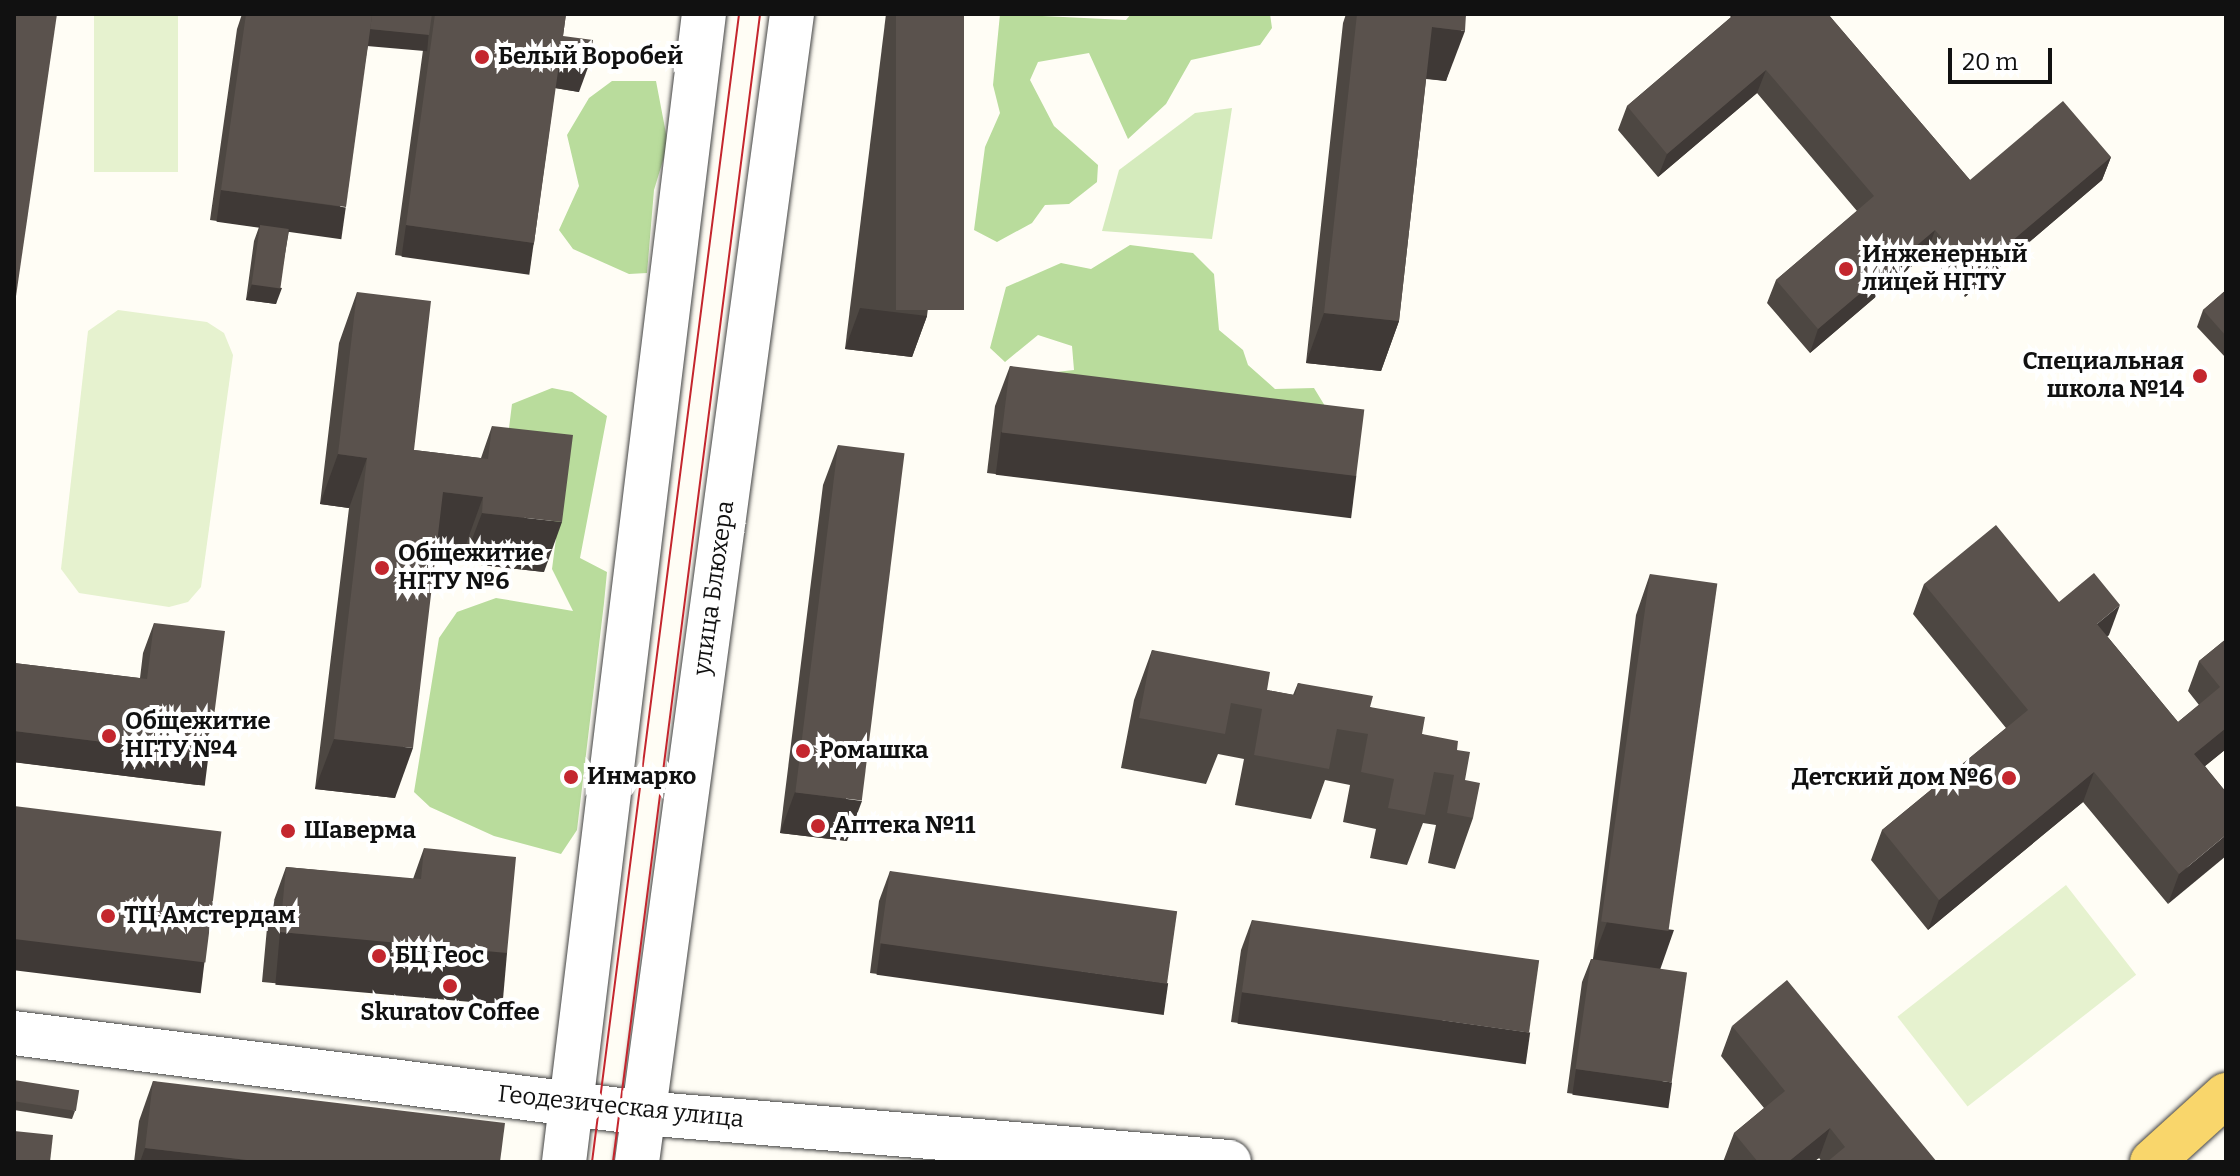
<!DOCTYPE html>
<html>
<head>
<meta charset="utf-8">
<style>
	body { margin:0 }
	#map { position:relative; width:2240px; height:1176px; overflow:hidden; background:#fffdf5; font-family:Bitter,serif }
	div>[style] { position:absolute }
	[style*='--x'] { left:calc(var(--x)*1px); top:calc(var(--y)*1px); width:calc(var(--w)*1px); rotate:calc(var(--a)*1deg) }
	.green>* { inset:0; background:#d5ebbd }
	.forest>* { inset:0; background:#b9dc9c }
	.pitch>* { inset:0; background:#e6f2cf; transform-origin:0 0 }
	.roads { filter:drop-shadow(0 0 2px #444) drop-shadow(0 0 2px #444) }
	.minor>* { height:44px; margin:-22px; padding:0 22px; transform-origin:22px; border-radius:22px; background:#fff }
	.major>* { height:44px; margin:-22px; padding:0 22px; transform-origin:22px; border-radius:22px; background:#f9d66b }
	.tram>* { height:2px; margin:-1px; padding:0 1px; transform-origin:1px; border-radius:1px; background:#c4262e }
	.wall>* { inset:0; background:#4d4742 }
	.shaded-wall>* { inset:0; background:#3f3936; transform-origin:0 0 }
	.building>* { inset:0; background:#5a524d; transform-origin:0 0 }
	.dots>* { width:22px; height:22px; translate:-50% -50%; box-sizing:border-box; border:4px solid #fff; border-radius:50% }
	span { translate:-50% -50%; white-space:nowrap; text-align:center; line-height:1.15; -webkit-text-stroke:8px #fff; paint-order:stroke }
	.poi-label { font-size:24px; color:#111; font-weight:700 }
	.left { translate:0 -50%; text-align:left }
	.right { translate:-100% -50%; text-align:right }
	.street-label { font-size:24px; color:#111 }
	.frame { position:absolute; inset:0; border:16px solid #111; pointer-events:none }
	.scale { position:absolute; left:1948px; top:48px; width:104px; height:36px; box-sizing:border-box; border:4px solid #111; border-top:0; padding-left:10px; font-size:24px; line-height:28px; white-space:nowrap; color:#111; -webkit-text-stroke:6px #fff; paint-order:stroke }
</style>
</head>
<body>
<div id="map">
	<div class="green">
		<i style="clip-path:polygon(1232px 108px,1212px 239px,1102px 231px,1119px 170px,1195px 113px)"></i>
	</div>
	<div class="forest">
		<i style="clip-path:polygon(1000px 14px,1126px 20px,1131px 14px,1270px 14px,1272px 28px,1260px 45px,1191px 60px,1166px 104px,1128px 139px,1089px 53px,1038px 62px,1030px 80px,1054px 126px,1098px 165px,1097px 182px,1069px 204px,1045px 205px,1032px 223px,997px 242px,974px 230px,985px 147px,1000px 113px,993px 85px)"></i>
		<i style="clip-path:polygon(612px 81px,656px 81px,668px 144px,654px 190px,647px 273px,629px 274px,573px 249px,559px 230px,579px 186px,567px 135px,589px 98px)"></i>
		<i style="clip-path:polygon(1130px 245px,1193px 253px,1214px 274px,1219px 330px,1243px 350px,1248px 365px,1275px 389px,1314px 388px,1336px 424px,1038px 374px,1074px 370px,1072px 346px,1038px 335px,1005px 362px,990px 348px,1006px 287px,1061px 263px,1091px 269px)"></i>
		<i style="clip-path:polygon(552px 388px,572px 392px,607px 416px,580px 558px,607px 572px,604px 603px,577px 830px,561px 854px,494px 836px,430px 807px,414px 792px,439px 638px,457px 612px,496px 598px,573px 611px,552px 569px,556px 538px,527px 440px,509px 428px,512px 404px)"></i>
	</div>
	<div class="pitch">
		<i style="left:94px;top:14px;width:84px;height:158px"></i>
		<i style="clip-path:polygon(118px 310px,207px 322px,224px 333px,233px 355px,201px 587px,188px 602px,169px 607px,79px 593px,61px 569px,88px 331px)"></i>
		<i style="left:2066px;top:885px;width:114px;height:214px;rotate:52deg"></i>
	</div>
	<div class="roads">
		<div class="minor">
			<i style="--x:14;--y:1033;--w:634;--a:7.25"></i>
			<i style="--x:643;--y:1113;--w:588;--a:4.78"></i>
			<i style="--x:564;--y:1162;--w:1157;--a:-83.05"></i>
			<i style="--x:637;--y:1162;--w:1158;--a:-82.31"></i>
		</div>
		<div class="major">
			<i style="--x:2152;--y:1162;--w:100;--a:-42.2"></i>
		</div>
	</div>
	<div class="tram">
		<i style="--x:592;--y:1162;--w:1157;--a:-82.7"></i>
		<i style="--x:613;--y:1162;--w:1157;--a:-82.7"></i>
	</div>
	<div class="wall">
		<i style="clip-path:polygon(242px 14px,566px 14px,563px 36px,579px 92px,555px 88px,534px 243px,523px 273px,395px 255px,423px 50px,368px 45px,335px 237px,289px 231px,276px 304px,246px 300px,254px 241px,259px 227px,210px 220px,237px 29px)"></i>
		<i style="clip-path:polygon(886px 14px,964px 14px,927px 316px,912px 357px,845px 349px)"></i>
		<i style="clip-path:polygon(1346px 14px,1466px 14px,1446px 81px,1426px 79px,1399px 321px,1381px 371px,1306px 363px,1343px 23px)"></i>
		<i style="clip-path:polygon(1728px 14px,1828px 14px,1970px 180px,2111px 157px,2102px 180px,1965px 297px,1927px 253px,1810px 353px,1767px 303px,1776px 280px,1857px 211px,1757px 93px,1658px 177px,1618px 130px,1627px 106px,1731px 17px)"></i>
		<i style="clip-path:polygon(2226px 290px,2226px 358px,2197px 327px,2203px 310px)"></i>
		<i style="clip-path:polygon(357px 292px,414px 450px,481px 458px,492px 426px,544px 572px,463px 563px,465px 547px,437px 544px,395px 798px,315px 789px,349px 508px,320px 504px,339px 343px)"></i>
		<i style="clip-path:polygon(1010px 366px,1356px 475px,1341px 516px,987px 473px,995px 406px)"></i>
		<i style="clip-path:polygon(838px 445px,847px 841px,780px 833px,823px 485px)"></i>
		<i style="clip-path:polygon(1650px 574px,1660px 968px,1663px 1106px,1567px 1093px,1582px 982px,1591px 959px,1593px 959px,1636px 615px)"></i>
		<i style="clip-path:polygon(1924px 584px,2059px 602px,2109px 635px,2107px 636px,2178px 722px,2199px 705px,2188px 691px,2199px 661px,2226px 639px,2226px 749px,2205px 766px,2226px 792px,2168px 904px,2083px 802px,1928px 930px,1871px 860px,1882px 830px,2006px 728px,1913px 614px)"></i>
		<i style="clip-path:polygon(154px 623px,209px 755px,198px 785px,14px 762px,14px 663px,140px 678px,143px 653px)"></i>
		<i style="clip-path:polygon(1152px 650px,1267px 690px,1293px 695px,1298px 683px,1370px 707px,1422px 734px,1457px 750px,1473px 818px,1455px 869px,1428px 863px,1436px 825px,1423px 823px,1407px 865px,1370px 858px,1376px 829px,1343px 822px,1350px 785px,1325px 780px,1311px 819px,1235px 805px,1244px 759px,1218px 754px,1206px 784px,1121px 768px,1134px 700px)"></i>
		<i style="clip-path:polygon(424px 848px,489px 1003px,262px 982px,268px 917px,286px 867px,413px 879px)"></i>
		<i style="clip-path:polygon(890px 871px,1157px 1011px,870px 973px,879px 901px)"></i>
		<i style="clip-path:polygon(1252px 920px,1519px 1061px,1231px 1022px,1241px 950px)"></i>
		<i style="clip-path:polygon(1732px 1026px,1937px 1162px,1822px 1162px,1819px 1158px,1813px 1162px,1723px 1162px,1734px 1133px,1764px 1108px,1721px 1056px)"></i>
		<i style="clip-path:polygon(14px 1080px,75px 1111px,72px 1119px,14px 1110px)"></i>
		<i style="clip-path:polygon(153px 1081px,500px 1162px,134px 1162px,139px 1121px)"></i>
	</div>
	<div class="shaded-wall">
		<i style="left:334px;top:26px;width:95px;height:17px;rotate:5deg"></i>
		<i style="clip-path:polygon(1432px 27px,1465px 31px,1446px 81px,1414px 77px)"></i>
		<i style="clip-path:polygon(560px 57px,590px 62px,579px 92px,549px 87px)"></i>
		<i style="clip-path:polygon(1766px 70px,1757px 93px,1658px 177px,1667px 154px)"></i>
		<i style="clip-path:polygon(2111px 157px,2102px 180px,1965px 297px,1973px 274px)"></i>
		<i style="left:221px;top:190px;width:126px;height:32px;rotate:8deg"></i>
		<i style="left:406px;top:225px;width:129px;height:32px;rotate:8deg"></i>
		<i style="clip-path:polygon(1935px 230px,1927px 253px,1810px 353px,1818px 329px)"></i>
		<i style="clip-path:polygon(252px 284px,282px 288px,276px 304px,246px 300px)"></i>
		<i style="clip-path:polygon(860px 308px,927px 316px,912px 357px,845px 349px)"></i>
		<i style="clip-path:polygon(1324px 313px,1399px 321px,1381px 371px,1306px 363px)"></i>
		<i style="left:1001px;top:432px;width:358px;height:43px;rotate:7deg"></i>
		<i style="clip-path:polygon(338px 454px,367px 458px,349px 508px,320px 504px)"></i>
		<i style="clip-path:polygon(443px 492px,483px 497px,465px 547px,425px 542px)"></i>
		<i style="clip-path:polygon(482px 513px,562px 522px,544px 572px,463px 563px)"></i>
		<i style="clip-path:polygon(2120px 605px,2109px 635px,2086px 654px,2097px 624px)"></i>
		<i style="clip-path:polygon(2226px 728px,2226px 749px,2183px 784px,2194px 754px)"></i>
		<i style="left:14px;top:731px;width:196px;height:31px;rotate:7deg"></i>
		<i style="clip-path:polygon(334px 739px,413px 748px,395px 798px,315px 789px)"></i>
		<i style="clip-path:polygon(2094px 772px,2083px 802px,1928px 930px,1939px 900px)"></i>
		<i style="clip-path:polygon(795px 792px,862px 801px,847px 841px,780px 833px)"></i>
		<i style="clip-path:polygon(2226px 835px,2226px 856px,2168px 904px,2179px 874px)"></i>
		<i style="clip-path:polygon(1607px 922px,1674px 930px,1660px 970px,1592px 962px)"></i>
		<i style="left:280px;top:932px;width:228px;height:53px;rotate:5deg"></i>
		<i style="left:14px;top:938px;width:192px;height:32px;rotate:7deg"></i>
		<i style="left:881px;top:943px;width:290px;height:32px;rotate:8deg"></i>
		<i style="left:1242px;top:992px;width:291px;height:32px;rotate:8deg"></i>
		<i style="left:1576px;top:1069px;width:97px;height:26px;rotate:8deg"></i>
		<i style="clip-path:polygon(1830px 1128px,1819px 1158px,1813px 1162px,1788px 1162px)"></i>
		<i style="clip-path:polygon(145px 1148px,264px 1162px,140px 1162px)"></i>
	</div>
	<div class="building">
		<i style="clip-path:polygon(14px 14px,57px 14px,14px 310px)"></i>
		<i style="clip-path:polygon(246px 14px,360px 14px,372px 16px,346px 207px,221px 190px)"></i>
		<i style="clip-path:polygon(360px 14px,432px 14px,429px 35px,370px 29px,372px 16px)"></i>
		<i style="clip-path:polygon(435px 14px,566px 14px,563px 36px,593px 40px,590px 62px,560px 57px,534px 243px,406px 225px)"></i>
		<i style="left:896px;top:14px;width:68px;height:296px"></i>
		<i style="clip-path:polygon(1357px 14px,1466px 14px,1465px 31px,1432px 27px,1399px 321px,1324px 313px)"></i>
		<i style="clip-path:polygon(1735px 14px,1828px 14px,1970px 180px,2063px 101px,2111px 157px,1973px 274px,1935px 230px,1818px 329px,1776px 280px,1874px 196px,1766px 70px,1667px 154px,1627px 106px)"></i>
		<i style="left:260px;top:225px;width:29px;height:60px;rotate:8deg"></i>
		<i style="clip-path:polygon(2226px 290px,2226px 336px,2203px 310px)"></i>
		<i style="clip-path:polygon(357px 292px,431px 301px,414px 450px,488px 459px,492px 426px,573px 435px,562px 522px,482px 513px,483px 497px,443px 492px,413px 748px,334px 739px,367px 458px,338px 454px)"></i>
		<i style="left:1010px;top:366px;width:357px;height:67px;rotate:7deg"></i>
		<i style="left:838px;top:445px;width:67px;height:350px;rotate:7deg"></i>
		<i style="clip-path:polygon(1996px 525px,2059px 602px,2094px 573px,2120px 605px,2097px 624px,2178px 722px,2220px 687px,2199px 661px,2226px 639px,2226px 728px,2194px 754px,2226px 792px,2226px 835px,2179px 874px,2094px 772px,1939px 900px,1882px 830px,2028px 710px,1924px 584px)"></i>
		<i style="left:1650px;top:574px;width:68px;height:351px;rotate:8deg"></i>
		<i style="clip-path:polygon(154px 623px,225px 631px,209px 755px,14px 731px,14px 663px,147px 679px)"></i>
		<i style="clip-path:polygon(1152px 650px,1270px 672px,1267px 690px,1295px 695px,1298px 683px,1373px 696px,1370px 707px,1425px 717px,1422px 734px,1458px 741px,1457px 750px,1470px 752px,1465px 780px,1480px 783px,1473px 818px,1447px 813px,1454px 775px,1434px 772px,1425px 815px,1388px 808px,1394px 779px,1361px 772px,1368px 734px,1337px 729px,1329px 769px,1254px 755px,1262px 709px,1231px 703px,1225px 734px,1139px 718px)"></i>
		<i style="left:14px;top:806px;width:209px;height:132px;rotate:7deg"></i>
		<i style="clip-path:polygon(424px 848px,516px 857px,507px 953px,280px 932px,286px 867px,421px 879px)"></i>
		<i style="left:890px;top:871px;width:290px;height:73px;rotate:8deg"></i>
		<i style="left:1252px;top:920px;width:290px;height:73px;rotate:8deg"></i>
		<i style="left:1591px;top:959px;width:97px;height:111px;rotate:8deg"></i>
		<i style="clip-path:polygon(1787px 980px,1937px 1162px,1827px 1162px,1845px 1147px,1830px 1128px,1788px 1162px,1758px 1162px,1734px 1133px,1785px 1091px,1732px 1026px)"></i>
		<i style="left:14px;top:1080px;width:66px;height:21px;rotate:9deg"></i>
		<i style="clip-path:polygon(153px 1081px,505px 1123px,500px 1162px,264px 1162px,145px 1148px)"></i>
		<i style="clip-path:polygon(14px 1131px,53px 1135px,50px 1162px,14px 1162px)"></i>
	</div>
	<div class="dots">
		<i style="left:482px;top:57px;background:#c4262e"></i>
		<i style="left:1846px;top:269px;background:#c4262e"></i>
		<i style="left:2200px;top:376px;background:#c4262e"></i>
		<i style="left:382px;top:568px;background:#c4262e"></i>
		<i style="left:109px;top:736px;background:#c4262e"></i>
		<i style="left:803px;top:751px;background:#c4262e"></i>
		<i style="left:571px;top:777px;background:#c4262e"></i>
		<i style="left:2009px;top:778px;background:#c4262e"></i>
		<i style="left:818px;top:826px;background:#c4262e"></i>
		<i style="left:288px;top:831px;background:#c4262e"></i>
		<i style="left:108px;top:916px;background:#c4262e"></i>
		<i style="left:379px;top:956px;background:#c4262e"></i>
		<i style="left:450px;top:986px;background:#c4262e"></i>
	</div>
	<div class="poi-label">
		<span class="left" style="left:498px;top:57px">Белый Воробей</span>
		<span class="left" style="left:1862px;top:269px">Инженерный<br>лицей НГТУ</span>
		<span class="right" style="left:2184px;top:376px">Специальная<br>школа №14</span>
		<span class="left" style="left:398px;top:568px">Общежитие<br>НГТУ №6</span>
		<span class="left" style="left:125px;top:736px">Общежитие<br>НГТУ №4</span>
		<span class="left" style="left:819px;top:751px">Ромашка</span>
		<span class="left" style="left:587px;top:777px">Инмарко</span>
		<span class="right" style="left:1993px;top:778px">Детский дом №6</span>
		<span class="left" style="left:834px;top:826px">Аптека №11</span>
		<span class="left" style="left:304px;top:831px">Шаверма</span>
		<span class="left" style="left:124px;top:916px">ТЦ Амстердам</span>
		<span class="left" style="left:395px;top:956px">БЦ Геос</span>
		<span style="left:450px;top:1013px">Skuratov Coffee</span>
	</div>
	<div class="street-label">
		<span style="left:714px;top:588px;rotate:-82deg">улица Блюхера</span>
		<span style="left:621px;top:1107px;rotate:6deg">Геодезическая улица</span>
	</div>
	<div class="frame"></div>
	<div class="scale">20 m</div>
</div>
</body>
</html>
